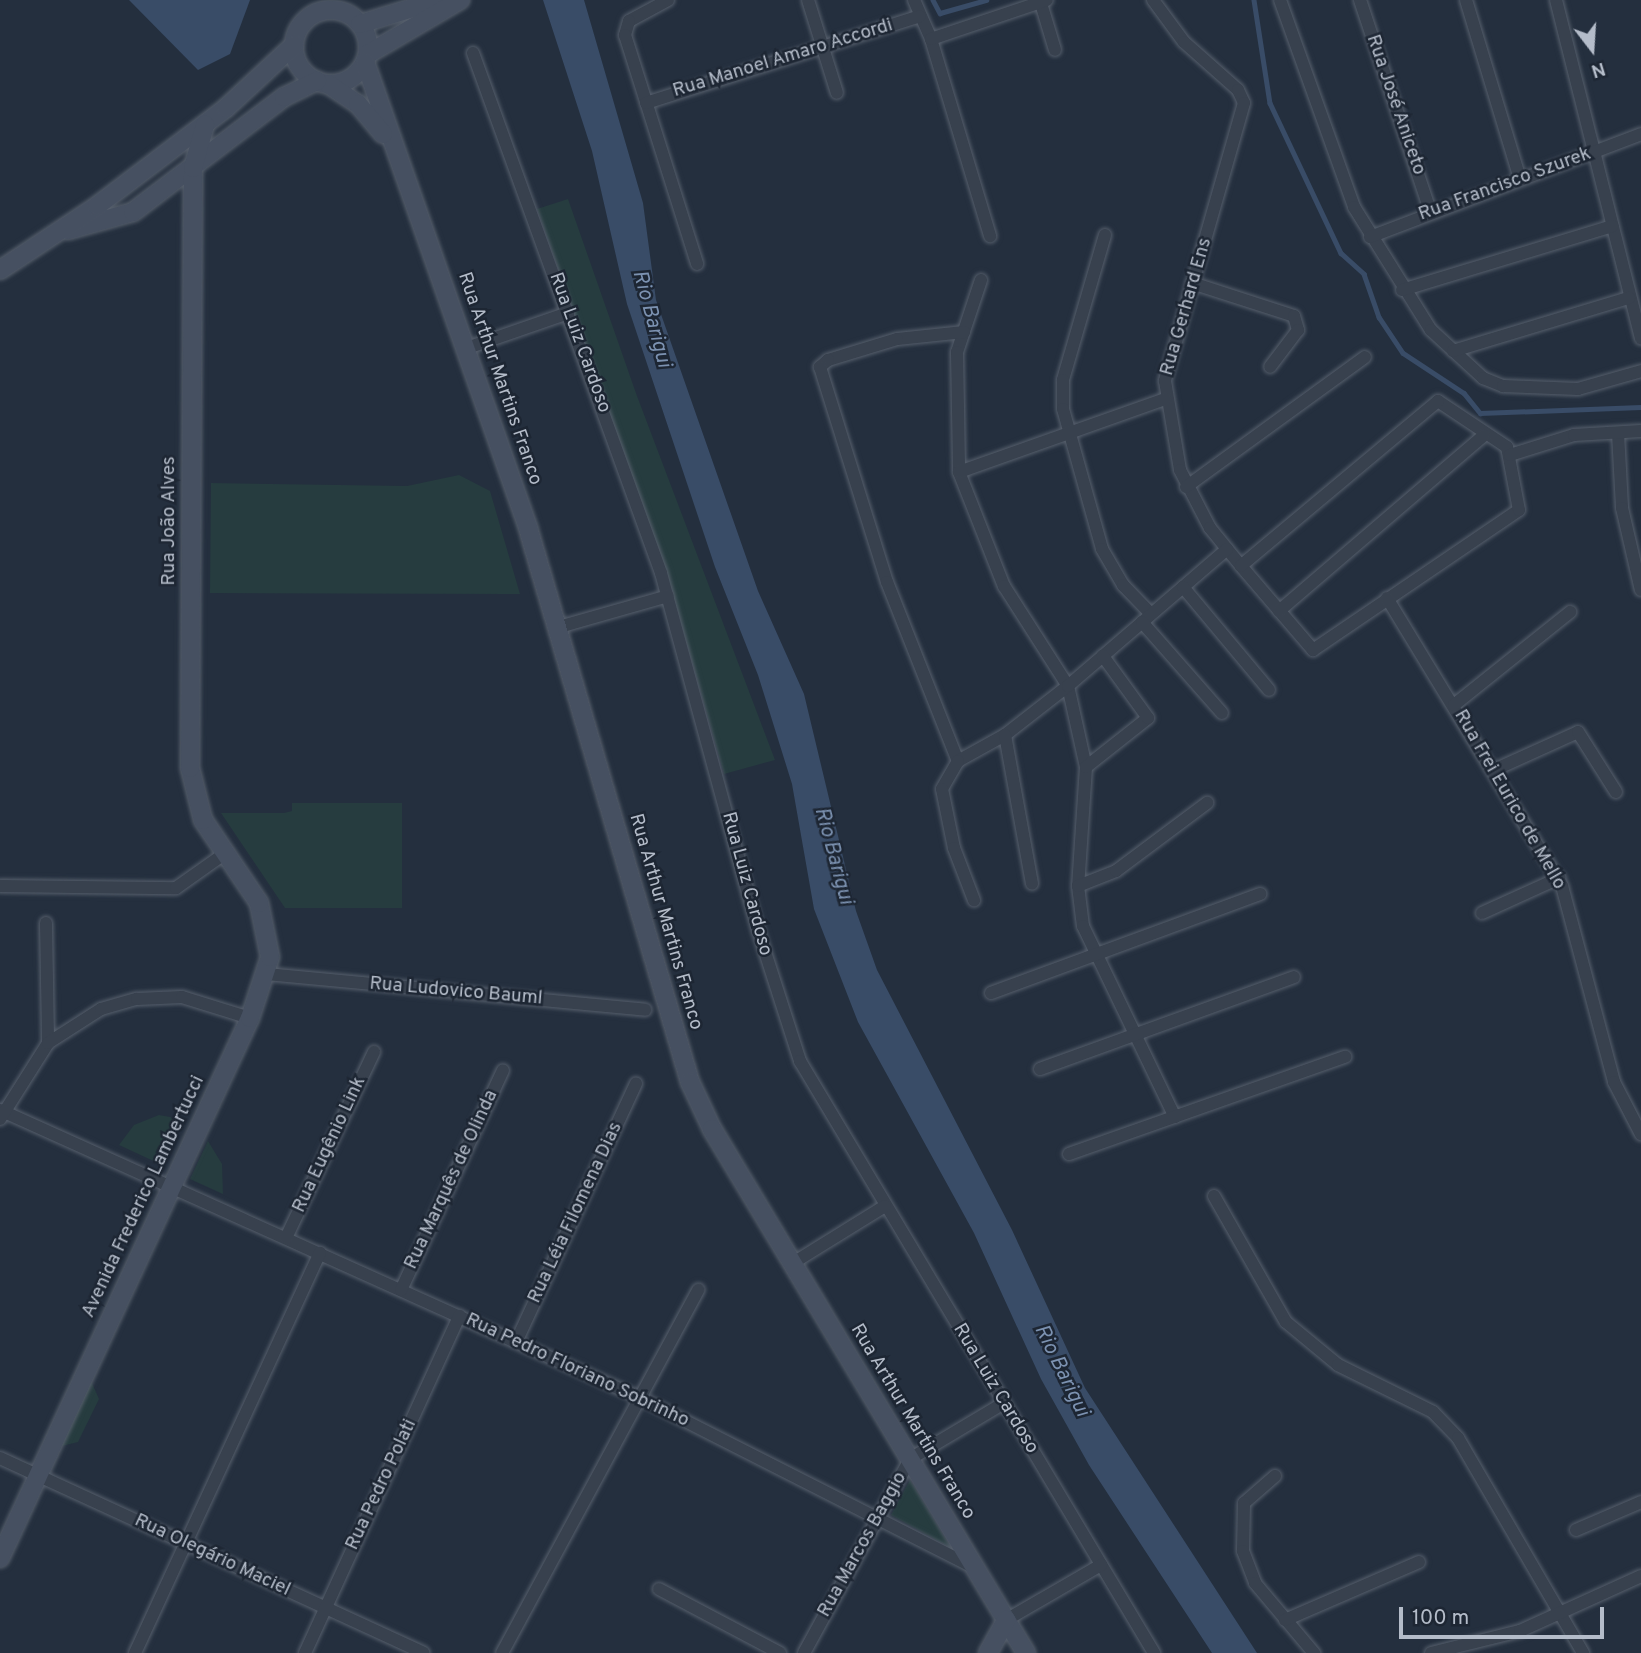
<!DOCTYPE html>
<html>
<head>
<meta charset="utf-8">
<style>
	body { margin:0 }
	#map { position:relative; width:1641px; height:1653px; overflow:hidden; background:#242f3e; font-family:Overpass,sans-serif }
	div>[style] { position:absolute }
	[style*='--x'] { left:calc(var(--x)*1px); top:calc(var(--y)*1px); width:calc(var(--w)*1px); rotate:calc(var(--a)*1deg) }
	.green>* { inset:0; background:#263c3f }
	.water>* { inset:0; background:#394c67 }
	.stream>* { height:4.5px; margin:-2.25px; padding:0 2.25px; transform-origin:2.25px; border-radius:2.25px; background:#394c67 }
	.roads { filter:drop-shadow(0 0 2px #565f6c) drop-shadow(0 0 2px #565f6c) }
	.street>* { height:12px; margin:-6px; padding:0 6px; transform-origin:6px; border-radius:6px; background:#38414e }
	.secondary>* { height:18px; margin:-9px; padding:0 9px; transform-origin:9px; border-radius:9px; background:#465061 }
	.secondary>.ring { margin:-9px; padding:0; box-sizing:content-box; background:none; border:18px solid #465061; border-radius:50% }
	span { translate:-50% -50%; white-space:nowrap; text-align:center; line-height:1.15; -webkit-text-stroke:5px #1d2633; paint-order:stroke }
	.street-label { font-size:19px; color:#b4bcc9 }
	.water-label { font-size:21px; color:#7c92b1; font-style:italic }
	.north { position:absolute; left:1557px; top:14px; width:70px; height:70px; -webkit-text-stroke:5px #1d2633; paint-order:stroke; rotate:163deg; font-size:19px; font-weight:700; line-height:28px; text-align:center; color:#b4bcc9 }
	.north::after { content:''; display:block; margin:auto; width:24px; height:32px; background:#b4bcc9; clip-path:polygon(50% 0,100% 100%,50% 72%,0 100%) }
	.scale { position:absolute; left:1399px; top:1607px; width:205px; height:32px; box-sizing:border-box; border:4px solid #b4bcc9; border-top:0; padding-left:9px; font-size:21px; line-height:24px; white-space:nowrap; color:#b4bcc9; -webkit-text-stroke:5px #1d2633; paint-order:stroke }
</style>
</head>
<body>
<div id="map">
	<div class="green">
		<i style="clip-path:polygon(568px 199px,637px 396px,775px 760px,724px 774px,669px 581px,537px 209px)"></i>
		<i style="clip-path:polygon(459px 475px,490px 491px,520px 594px,210px 593px,211px 483px,407px 486px)"></i>
		<i style="clip-path:polygon(292px 803px,402px 803px,402px 908px,285px 908px,221px 813px,284px 813px,292px 811px)"></i>
		<i style="clip-path:polygon(159px 1115px,181px 1119px,160px 1164px,119px 1145px,134px 1125px)"></i>
		<i style="clip-path:polygon(208px 1141px,222px 1164px,223px 1194px,190px 1179px)"></i>
		<i style="clip-path:polygon(88px 1374px,99px 1399px,78px 1442px,58px 1447px)"></i>
		<i style="clip-path:polygon(910px 1480px,951px 1548px,891px 1515px)"></i>
	</div>
	<div class="water">
		<i style="clip-path:polygon(129px 0,250px 0,230px 54px,198px 70px)"></i>
		<i style="clip-path:polygon(543px 0,584px 0,643px 203px,656px 300px,758px 591px,804px 694px,856px 911px,877px 970px,1012px 1230px,1085px 1388px,1257px 1653px,1212px 1653px,1089px 1465px,1041px 1379px,974px 1233px,858px 1022px,814px 909px,792px 784px,758px 675px,715px 567px,627px 304px,592px 151px)"></i>
	</div>
	<div class="stream">
		<i style="--x:933;--y:0;--w:15;--a:62"></i>
		<i style="--x:940;--y:13;--w:48;--a:-15.8"></i>
		<i style="--x:1254;--y:0;--w:104;--a:81.2"></i>
		<i style="--x:1270;--y:103;--w:166;--a:64.7"></i>
		<i style="--x:1341;--y:253;--w:31;--a:42"></i>
		<i style="--x:1364;--y:274;--w:46;--a:70.8"></i>
		<i style="--x:1379;--y:317;--w:43;--a:56.3"></i>
		<i style="--x:1403;--y:353;--w:73;--a:33.3"></i>
		<i style="--x:1464;--y:393;--w:26;--a:51"></i>
		<i style="--x:1480;--y:413;--w:161;--a:-2.1"></i>
	</div>
	<div class="roads">
		<div class="street">
			<i style="--x:668;--y:0;--w:44;--a:151.7"></i>
			<i style="--x:629;--y:21;--w:15;--a:106"></i>
			<i style="--x:625;--y:35;--w:240;--a:72.5"></i>
			<i style="--x:808;--y:0;--w:97;--a:72.7"></i>
			<i style="--x:914;--y:0;--w:43;--a:66.4"></i>
			<i style="--x:931;--y:39;--w:206;--a:73.3"></i>
			<i style="--x:1040;--y:0;--w:52;--a:73.3"></i>
			<i style="--x:1153;--y:0;--w:52;--a:53.6"></i>
			<i style="--x:1184;--y:42;--w:72;--a:41.6"></i>
			<i style="--x:1238;--y:90;--w:14;--a:65"></i>
			<i style="--x:1244;--y:103;--w:289;--a:105.9"></i>
			<i style="--x:1165;--y:381;--w:90;--a:80.4"></i>
			<i style="--x:1180;--y:470;--w:65;--a:62.7"></i>
			<i style="--x:1210;--y:528;--w:49;--a:50.8"></i>
			<i style="--x:1241;--y:566;--w:111;--a:49.4"></i>
			<i style="--x:1313;--y:650;--w:249;--a:-34.2"></i>
			<i style="--x:1519;--y:510;--w:64;--a:-100.8"></i>
			<i style="--x:1507;--y:447;--w:83;--a:-146.3"></i>
			<i style="--x:1438;--y:401;--w:257;--a:140.1"></i>
			<i style="--x:1280;--y:0;--w:220;--a:70.3"></i>
			<i style="--x:1354;--y:207;--w:145;--a:58"></i>
			<i style="--x:1431;--y:330;--w:71;--a:42.7"></i>
			<i style="--x:1483;--y:378;--w:22;--a:22"></i>
			<i style="--x:1503;--y:386;--w:75;--a:2.3"></i>
			<i style="--x:1578;--y:389;--w:66;--a:-15.9"></i>
			<i style="--x:1360;--y:0;--w:221;--a:71.6"></i>
			<i style="--x:1466;--y:0;--w:187;--a:73.2"></i>
			<i style="--x:1556;--y:0;--w:349;--a:75.9"></i>
			<i style="--x:931;--y:39;--w:122;--a:-18.6"></i>
			<i style="--x:473;--y:53;--w:553;--a:70.12"></i>
			<i style="--x:661;--y:573;--w:370;--a:74.8"></i>
			<i style="--x:758;--y:930;--w:138;--a:72.2"></i>
			<i style="--x:800;--y:1061;--w:690;--a:59.12"></i>
			<i style="--x:646;--y:103;--w:287;--a:-17.6"></i>
			<i style="--x:1105;--y:235;--w:151;--a:106.2"></i>
			<i style="--x:1063;--y:380;--w:29;--a:90"></i>
			<i style="--x:1063;--y:409;--w:145;--a:74.4"></i>
			<i style="--x:1102;--y:549;--w:42;--a:59.7"></i>
			<i style="--x:1123;--y:585;--w:40;--a:46"></i>
			<i style="--x:1370;--y:237;--w:290;--a:-20.8"></i>
			<i style="--x:981;--y:280;--w:76;--a:108.4"></i>
			<i style="--x:957;--y:352;--w:120;--a:89"></i>
			<i style="--x:959;--y:472;--w:123;--a:68.5"></i>
			<i style="--x:1004;--y:586;--w:119;--a:57.4"></i>
			<i style="--x:1068;--y:686;--w:83;--a:77.5"></i>
			<i style="--x:1086;--y:767;--w:119;--a:93.8"></i>
			<i style="--x:1078;--y:886;--w:40;--a:82.9"></i>
			<i style="--x:1083;--y:926;--w:212;--a:64.3"></i>
			<i style="--x:1192;--y:283;--w:107;--a:17.9"></i>
			<i style="--x:1294;--y:316;--w:15;--a:74"></i>
			<i style="--x:1298;--y:330;--w:46;--a:127.1"></i>
			<i style="--x:1402;--y:290;--w:220;--a:-16.9"></i>
			<i style="--x:964;--y:332;--w:67;--a:174"></i>
			<i style="--x:897;--y:339;--w:72;--a:163.1"></i>
			<i style="--x:828;--y:360;--w:11;--a:139"></i>
			<i style="--x:820;--y:367;--w:225;--a:72.7"></i>
			<i style="--x:887;--y:582;--w:193;--a:68.4"></i>
			<i style="--x:958;--y:761;--w:54;--a:-29"></i>
			<i style="--x:1005;--y:735;--w:80;--a:-37.9"></i>
			<i style="--x:1068;--y:686;--w:210;--a:-40.7"></i>
			<i style="--x:467;--y:348;--w:107;--a:-19.1"></i>
			<i style="--x:1453;--y:351;--w:184;--a:-16.8"></i>
			<i style="--x:1618;--y:433;--w:75;--a:86.9"></i>
			<i style="--x:1622;--y:508;--w:84;--a:77"></i>
			<i style="--x:1510;--y:455;--w:67;--a:-17.4"></i>
			<i style="--x:1574;--y:435;--w:67;--a:-3.4"></i>
			<i style="--x:959;--y:472;--w:219;--a:-19.5"></i>
			<i style="--x:1186;--y:487;--w:221;--a:-36"></i>
			<i style="--x:1183;--y:587;--w:134;--a:50.1"></i>
			<i style="--x:1387;--y:598;--w:337;--a:58.7"></i>
			<i style="--x:1562;--y:886;--w:203;--a:75.1"></i>
			<i style="--x:1614;--y:1082;--w:59;--a:62.6"></i>
			<i style="--x:1279;--y:611;--w:270;--a:-40.6"></i>
			<i style="--x:1142;--y:622;--w:121;--a:48.7"></i>
			<i style="--x:559;--y:627;--w:113;--a:-15.9"></i>
			<i style="--x:1454;--y:705;--w:149;--a:-38.7"></i>
			<i style="--x:1005;--y:735;--w:151;--a:79.7"></i>
			<i style="--x:958;--y:761;--w:32;--a:120"></i>
			<i style="--x:942;--y:789;--w:60;--a:78.5"></i>
			<i style="--x:954;--y:848;--w:56;--a:69"></i>
			<i style="--x:1086;--y:767;--w:79;--a:-38.3"></i>
			<i style="--x:1148;--y:718;--w:77;--a:-126"></i>
			<i style="--x:1494;--y:770;--w:92;--a:-24.3"></i>
			<i style="--x:1578;--y:732;--w:71;--a:57.7"></i>
			<i style="--x:0;--y:886;--w:176;--a:0.7"></i>
			<i style="--x:176;--y:888;--w:59;--a:-35.3"></i>
			<i style="--x:1078;--y:886;--w:41;--a:-21.5"></i>
			<i style="--x:1116;--y:871;--w:114;--a:-36.8"></i>
			<i style="--x:1482;--y:913;--w:85;--a:-24.4"></i>
			<i style="--x:46;--y:923;--w:120;--a:89"></i>
			<i style="--x:267;--y:974;--w:380;--a:5.4"></i>
			<i style="--x:991;--y:993;--w:287;--a:-20.2"></i>
			<i style="--x:1040;--y:1069;--w:270;--a:-19.9"></i>
			<i style="--x:0;--y:1110;--w:702;--a:24.23"></i>
			<i style="--x:640;--y:1398;--w:376;--a:26.9"></i>
			<i style="--x:0;--y:1119;--w:90;--a:-57.7"></i>
			<i style="--x:48;--y:1043;--w:63;--a:-32.7"></i>
			<i style="--x:101;--y:1009;--w:37;--a:-16"></i>
			<i style="--x:137;--y:999;--w:45;--a:-2.5"></i>
			<i style="--x:182;--y:997;--w:71;--a:17.2"></i>
			<i style="--x:1069;--y:1154;--w:293;--a:-19.4"></i>
			<i style="--x:1214;--y:1196;--w:145;--a:60.3"></i>
			<i style="--x:1286;--y:1322;--w:67;--a:39.6"></i>
			<i style="--x:1338;--y:1365;--w:106;--a:26.3"></i>
			<i style="--x:1433;--y:1412;--w:36;--a:46"></i>
			<i style="--x:1458;--y:1438;--w:249;--a:59.8"></i>
			<i style="--x:286;--y:1238;--w:206;--a:-64.7"></i>
			<i style="--x:793;--y:1263;--w:108;--a:-31.8"></i>
			<i style="--x:401;--y:1290;--w:242;--a:-65.1"></i>
			<i style="--x:516;--y:1342;--w:285;--a:-65.1"></i>
			<i style="--x:0;--y:1458;--w:466;--a:24.7"></i>
			<i style="--x:1275;--y:1476;--w:41;--a:138.9"></i>
			<i style="--x:1244;--y:1503;--w:48;--a:91.2"></i>
			<i style="--x:1243;--y:1551;--w:34;--a:69"></i>
			<i style="--x:1255;--y:1583;--w:92;--a:49.9"></i>
			<i style="--x:1576;--y:1530;--w:71;--a:-23.3"></i>
			<i style="--x:659;--y:1589;--w:137;--a:27.9"></i>
			<i style="--x:1006;--y:1620;--w:110;--a:-30.1"></i>
			<i style="--x:1285;--y:1620;--w:146;--a:-23.4"></i>
			<i style="--x:135;--y:1653;--w:441;--a:-65.2"></i>
			<i style="--x:305;--y:1653;--w:371;--a:-65.4"></i>
			<i style="--x:502;--y:1653;--w:413;--a:-61.6"></i>
			<i style="--x:804;--y:1653;--w:221;--a:-61.3"></i>
			<i style="--x:910;--y:1459;--w:109;--a:-30.8"></i>
			<i style="--x:1431;--y:1653;--w:92;--a:-13.9"></i>
			<i style="--x:1520;--y:1631;--w:133;--a:-24.4"></i>
		</div>
		<div class="secondary">
			<i class="ring" style="left:294px;top:10px;width:56px;height:56px"></i>
			<i style="--x:360;--y:24;--w:83;--a:-16.9"></i>
			<i style="--x:368;--y:54;--w:107;--a:-30.4"></i>
			<i style="--x:365;--y:62;--w:494;--a:70.7"></i>
			<i style="--x:528;--y:528;--w:577;--a:73.7"></i>
			<i style="--x:690;--y:1082;--w:52;--a:64.9"></i>
			<i style="--x:712;--y:1129;--w:611;--a:59.07"></i>
			<i style="--x:328;--y:84;--w:36;--a:34"></i>
			<i style="--x:358;--y:104;--w:39;--a:50"></i>
			<i style="--x:68;--y:230;--w:67;--a:-15.5"></i>
			<i style="--x:133;--y:212;--w:190;--a:-37.3"></i>
			<i style="--x:284;--y:97;--w:37;--a:-26"></i>
			<i style="--x:0;--y:270;--w:116;--a:-33.4"></i>
			<i style="--x:97;--y:206;--w:162;--a:-37.2"></i>
			<i style="--x:226;--y:108;--w:93;--a:-42.8"></i>
			<i style="--x:0;--y:1558;--w:595;--a:-65.16"></i>
			<i style="--x:250;--y:1018;--w:64;--a:-71.8"></i>
			<i style="--x:270;--y:957;--w:55;--a:-101.5"></i>
			<i style="--x:259;--y:903;--w:100;--a:-124"></i>
			<i style="--x:203;--y:820;--w:54;--a:-104"></i>
			<i style="--x:190;--y:768;--w:600;--a:-89.71"></i>
			<i style="--x:193;--y:168;--w:45;--a:-74.4"></i>
			<i style="--x:988;--y:1653;--w:38;--a:-61"></i>
		</div>
	</div>
	<div class="street-label">
		<span style="left:783px;top:59px;rotate:-17deg">Rua Manoel Amaro Accordi</span>
		<span style="left:1395px;top:105px;rotate:71deg">Rua José Aniceto</span>
		<span style="left:1505px;top:185px;rotate:-20deg">Rua Francisco Szurek</span>
		<span style="left:1187px;top:307px;rotate:-74deg">Rua Gerhard Ens</span>
		<span style="left:579px;top:343px;rotate:70deg">Rua Luiz Cardoso</span>
		<span style="left:499px;top:379px;rotate:71deg">Rua Arthur Martins Franco</span>
		<span style="left:170px;top:521px;rotate:-90deg">Rua João Alves</span>
		<span style="left:1509px;top:800px;rotate:60deg">Rua Frei Eurico de Mello</span>
		<span style="left:746px;top:884px;rotate:75deg">Rua Luiz Cardoso</span>
		<span style="left:665px;top:922px;rotate:74deg">Rua Arthur Martins Franco</span>
		<span style="left:456px;top:992px;rotate:5deg">Rua Ludovico Bauml</span>
		<span style="left:330px;top:1145px;rotate:-65deg">Rua Eugênio Link</span>
		<span style="left:452px;top:1180px;rotate:-65deg">Rua Marquês de Olinda</span>
		<span style="left:144px;top:1197px;rotate:-65deg">Avenida Frederico Lambertucci</span>
		<span style="left:576px;top:1213px;rotate:-65deg">Rua Léia Filomena Dias</span>
		<span style="left:577px;top:1371px;rotate:25deg">Rua Pedro Floriano Sobrinho</span>
		<span style="left:995px;top:1389px;rotate:59deg">Rua Luiz Cardoso</span>
		<span style="left:912px;top:1422px;rotate:59deg">Rua Arthur Martins Franco</span>
		<span style="left:382px;top:1485px;rotate:-65deg">Rua Pedro Polati</span>
		<span style="left:863px;top:1545px;rotate:-61deg">Rua Marcos Baggio</span>
		<span style="left:212px;top:1556px;rotate:25deg">Rua Olegário Maciel</span>
	</div>
	<div class="water-label">
		<span style="left:651px;top:319px;rotate:75deg">Rio Barigui</span>
		<span style="left:833px;top:856px;rotate:75deg">Rio Barigui</span>
		<span style="left:1061px;top:1371px;rotate:64deg">Rio Barigui</span>
	</div>
	<div class="north">N</div>
	<div class="scale">100 m</div>
</div>
</body>
</html>
